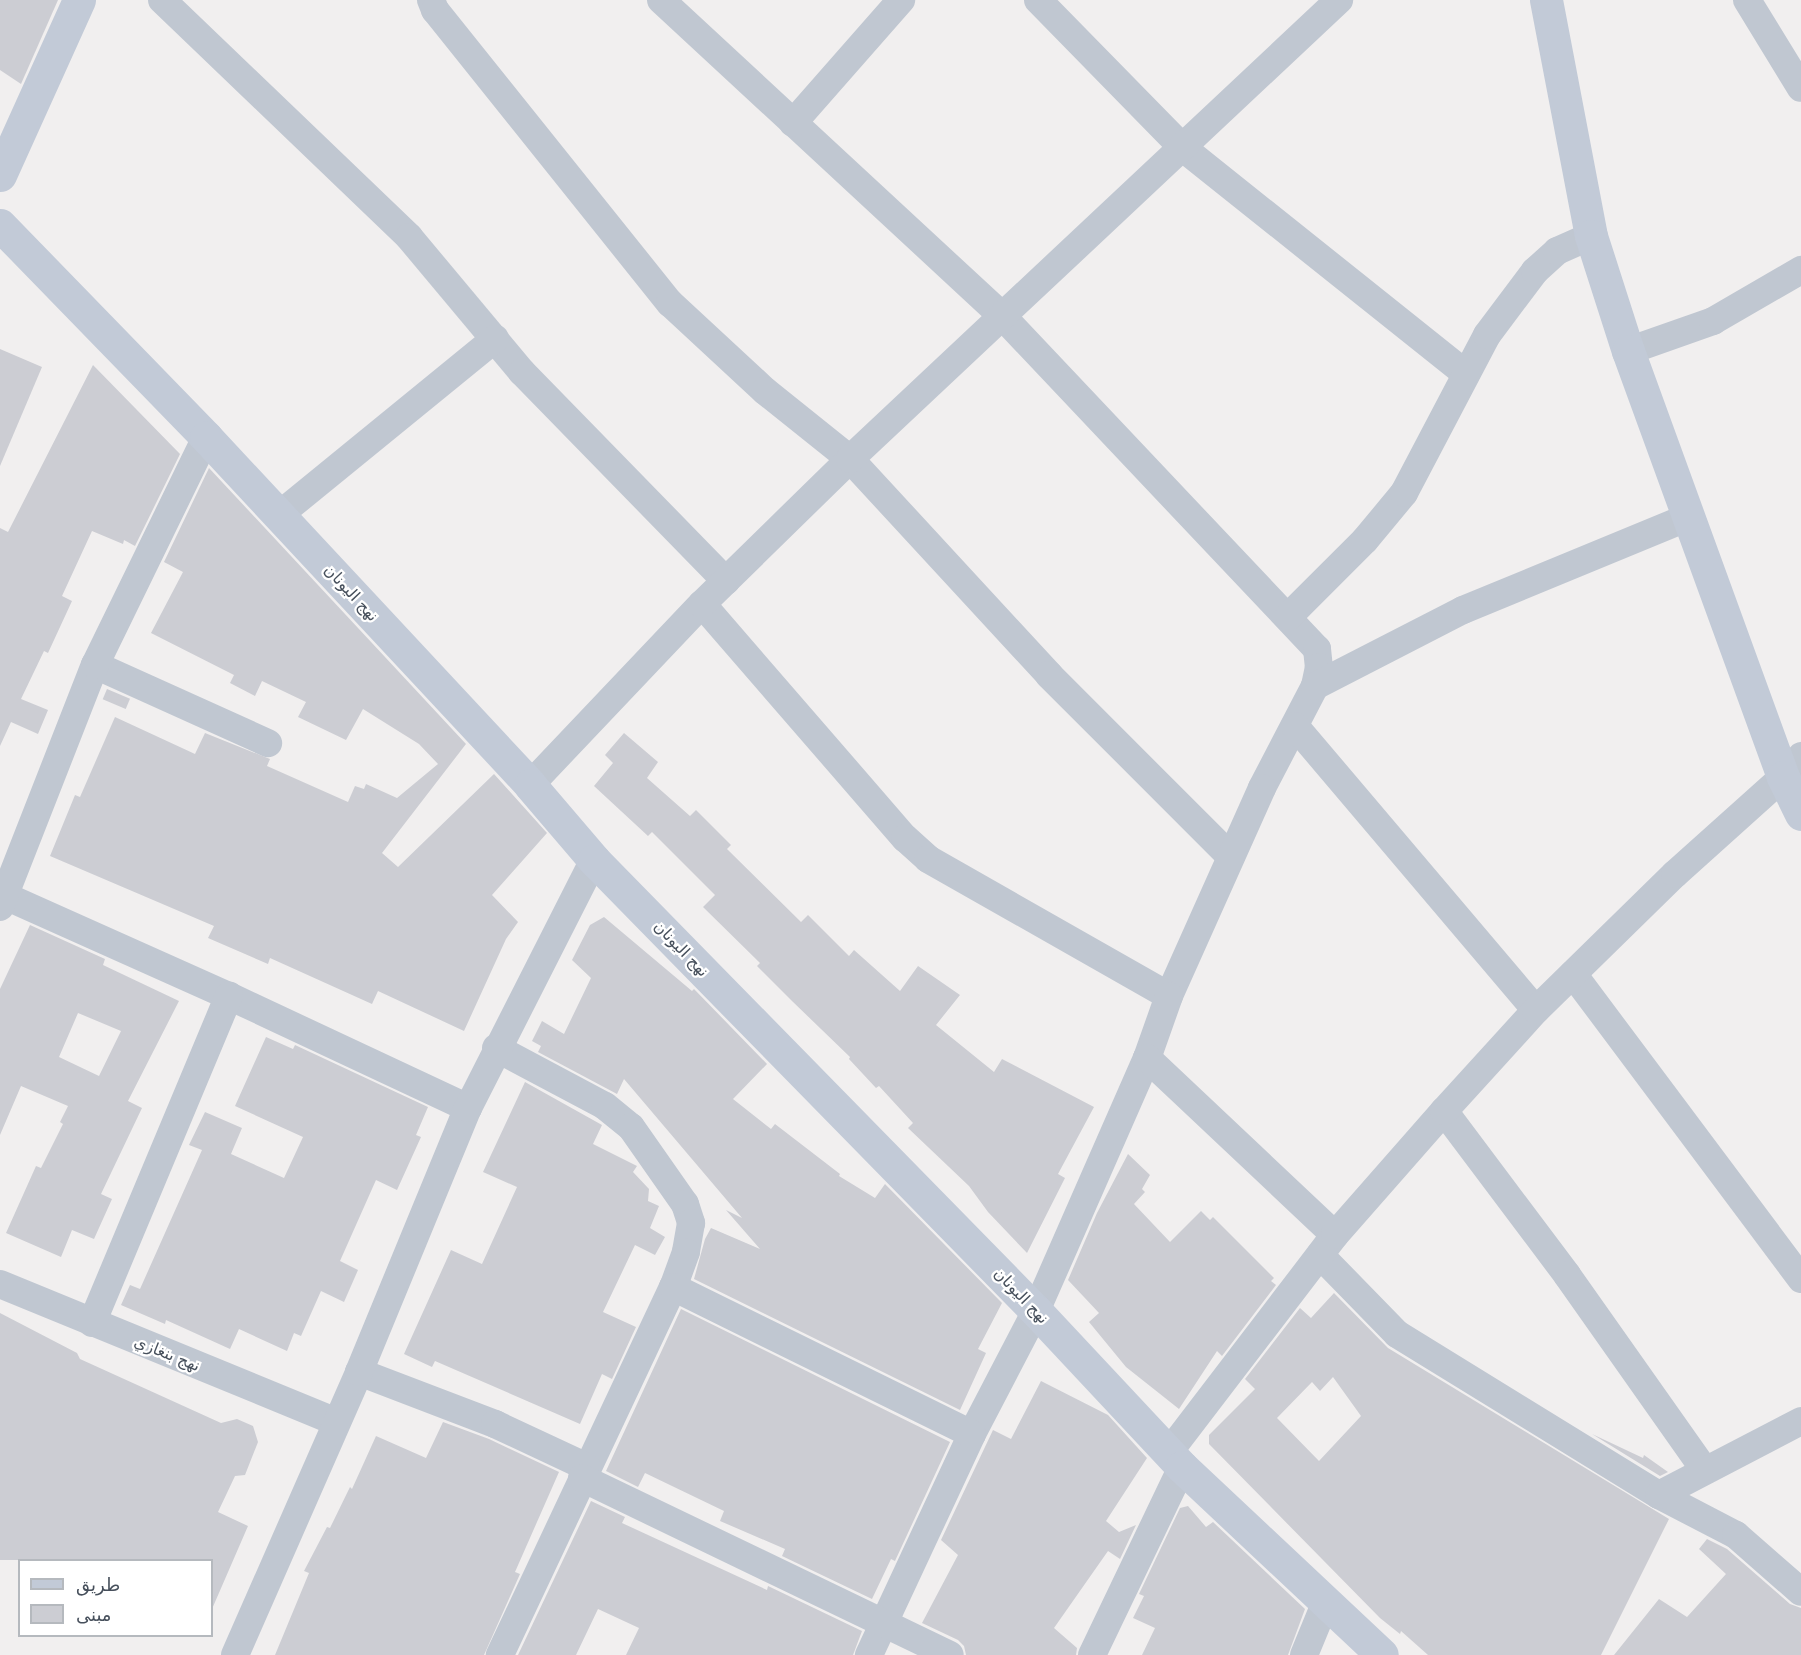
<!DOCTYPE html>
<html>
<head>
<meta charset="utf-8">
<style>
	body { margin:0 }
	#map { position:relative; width:1801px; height:1655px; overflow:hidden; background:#f1efef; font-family:"DejaVu Sans","Noto Naskh Arabic",sans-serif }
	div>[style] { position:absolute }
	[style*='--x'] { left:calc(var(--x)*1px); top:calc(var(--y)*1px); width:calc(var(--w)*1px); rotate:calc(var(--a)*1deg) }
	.building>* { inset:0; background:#cccdd3; transform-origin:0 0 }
	.street>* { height:28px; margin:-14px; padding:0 14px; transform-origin:14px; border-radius:14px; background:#c0c7d1 }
	.secondary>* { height:33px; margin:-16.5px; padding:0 16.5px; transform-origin:16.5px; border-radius:16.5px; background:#c2cad7 }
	span { translate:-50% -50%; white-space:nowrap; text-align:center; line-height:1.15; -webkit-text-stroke:4.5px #fff; paint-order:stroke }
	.street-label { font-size:16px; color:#47505c }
	.legend { position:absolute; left:18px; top:1559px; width:195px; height:78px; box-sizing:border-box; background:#fff; border:2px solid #b5b9be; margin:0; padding:8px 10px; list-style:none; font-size:18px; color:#47505c }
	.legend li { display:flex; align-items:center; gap:12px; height:30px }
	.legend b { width:30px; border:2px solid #b5b9be }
</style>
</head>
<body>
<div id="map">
	<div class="building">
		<i style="clip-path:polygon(0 0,58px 0,21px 84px,0 70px)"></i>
		<i style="clip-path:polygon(0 349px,42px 367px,0 466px)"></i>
		<i style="clip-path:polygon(93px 365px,180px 454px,135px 546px,124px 540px,123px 544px,92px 531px,62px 596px,72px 601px,48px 653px,44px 651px,21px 699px,48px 710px,38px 734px,11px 722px,0 746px,0 528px,8px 532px)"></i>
		<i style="clip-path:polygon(209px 468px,466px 744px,382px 853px,398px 867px,494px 774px,547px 833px,492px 895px,518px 922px,506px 939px,464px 1031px,378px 991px,372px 1004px,270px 958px,268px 964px,208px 938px,214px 926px,50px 856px,75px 795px,80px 797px,115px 717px,195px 754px,205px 733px,270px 759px,267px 766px,348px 802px,355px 786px,364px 789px,366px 784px,397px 798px,438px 764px,419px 744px,363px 709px,346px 740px,298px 717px,306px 702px,262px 681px,255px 696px,230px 683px,234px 675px,151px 633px,183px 572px,164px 562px)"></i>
		<i style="left:107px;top:689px;width:25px;height:11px;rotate:23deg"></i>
		<i style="clip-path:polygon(624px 733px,658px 762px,647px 778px,690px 816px,696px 810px,731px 845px,727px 849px,801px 922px,808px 915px,849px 956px,854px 950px,900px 991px,918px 966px,960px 995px,936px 1025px,994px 1072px,1002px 1059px,1094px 1107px,1058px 1174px,1065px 1178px,1027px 1253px,988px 1212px,969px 1186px,908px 1128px,913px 1123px,879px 1086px,876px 1088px,849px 1059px,850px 1057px,792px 1001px,757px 966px,760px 963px,703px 907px,715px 895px,652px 832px,648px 836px,594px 786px,613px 763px,605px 755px)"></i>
		<i style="clip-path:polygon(604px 917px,692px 991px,694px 989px,767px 1064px,733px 1099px,771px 1129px,775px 1124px,840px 1174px,839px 1176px,875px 1198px,885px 1184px,1002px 1303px,978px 1349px,986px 1353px,960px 1410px,694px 1279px,705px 1239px,711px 1228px,760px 1249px,726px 1210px,742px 1218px,624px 1079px,617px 1094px,538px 1052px,541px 1046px,532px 1041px,542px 1021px,564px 1034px,591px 978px,572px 960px,590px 925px)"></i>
		<i style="clip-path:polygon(evenodd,30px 925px,105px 959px,103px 965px,179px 1001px,128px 1101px,142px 1108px,101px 1194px,112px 1199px,94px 1239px,72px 1230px,61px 1257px,6px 1233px,36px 1166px,41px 1168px,63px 1124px,60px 1122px,68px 1106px,21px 1086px,0 1135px,0 989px,30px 925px,78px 1013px,121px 1031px,99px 1076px,59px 1057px,78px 1013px)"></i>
		<i style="clip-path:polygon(266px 1037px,293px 1049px,295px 1045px,428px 1107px,416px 1135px,421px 1137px,397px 1190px,376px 1180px,340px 1261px,358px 1270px,344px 1302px,321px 1291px,301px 1336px,294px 1333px,287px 1351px,239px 1329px,230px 1349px,166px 1320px,165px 1324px,121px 1305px,130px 1285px,140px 1289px,202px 1150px,189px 1145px,205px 1112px,242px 1128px,231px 1154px,284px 1178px,303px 1137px,235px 1106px)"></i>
		<i style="clip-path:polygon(525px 1082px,602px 1125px,593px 1144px,637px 1166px,633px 1172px,649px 1189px,648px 1201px,659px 1206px,650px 1228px,665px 1237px,655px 1255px,635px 1245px,603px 1312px,636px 1327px,612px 1379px,602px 1374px,580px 1424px,435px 1361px,432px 1367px,404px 1354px,451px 1250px,482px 1264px,517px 1187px,483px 1172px)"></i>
		<i style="clip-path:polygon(1128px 1154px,1150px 1175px,1142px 1189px,1145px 1192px,1134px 1204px,1170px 1242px,1201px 1211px,1210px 1220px,1213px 1217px,1274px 1278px,1271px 1281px,1276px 1285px,1222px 1356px,1217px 1351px,1179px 1409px,1126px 1367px,1089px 1322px,1099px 1313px,1068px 1280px,1097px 1213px)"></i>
		<i style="clip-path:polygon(evenodd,1334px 1293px,1388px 1348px,1669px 1519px,1601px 1655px,1428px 1655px,1401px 1631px,1400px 1634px,1380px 1618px,1209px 1444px,1209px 1435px,1255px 1389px,1245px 1379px,1300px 1308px,1311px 1318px,1334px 1293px,1333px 1377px,1361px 1416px,1319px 1461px,1277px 1418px,1312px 1382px,1320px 1391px,1333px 1377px)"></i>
		<i style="clip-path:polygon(681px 1309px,950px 1442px,895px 1561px,891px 1559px,872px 1599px,782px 1556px,785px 1549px,720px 1521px,724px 1511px,645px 1473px,638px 1487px,606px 1471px)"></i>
		<i style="clip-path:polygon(0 1313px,77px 1353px,80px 1359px,221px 1423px,237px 1419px,253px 1426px,258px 1442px,245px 1475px,235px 1476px,218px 1512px,248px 1526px,212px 1609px,212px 1560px,0 1560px)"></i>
		<i style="clip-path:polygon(1041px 1381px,1108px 1415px,1147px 1458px,1106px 1521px,1119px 1532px,1136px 1525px,1120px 1559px,1108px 1551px,1054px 1628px,1077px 1648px,1076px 1655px,966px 1655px,964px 1646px,958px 1640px,922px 1623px,958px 1555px,941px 1540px,993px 1430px,1011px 1439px)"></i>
		<i style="clip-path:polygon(443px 1422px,489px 1439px,559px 1472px,515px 1572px,520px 1574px,484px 1655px,275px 1655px,309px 1573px,304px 1571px,327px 1527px,330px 1528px,350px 1487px,352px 1489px,376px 1436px,426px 1458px)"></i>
		<i style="clip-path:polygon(1592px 1434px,1643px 1458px,1644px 1455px,1668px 1472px,1660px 1476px)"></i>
		<i style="clip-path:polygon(591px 1501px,625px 1517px,622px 1523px,767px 1590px,768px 1586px,862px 1631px,853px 1655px,626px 1655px,639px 1628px,598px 1609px,576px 1655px,518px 1655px)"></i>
		<i style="clip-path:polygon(1188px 1506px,1206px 1527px,1213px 1522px,1305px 1609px,1288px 1655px,1142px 1655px,1155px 1628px,1133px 1618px,1144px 1596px,1139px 1594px,1180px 1508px)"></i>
		<i style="clip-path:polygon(1707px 1539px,1727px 1549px,1790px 1604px,1801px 1608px,1801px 1655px,1614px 1655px,1659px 1599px,1687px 1617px,1726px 1574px,1699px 1549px)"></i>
	</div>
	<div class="street">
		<i style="--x:162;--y:0;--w:342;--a:43.8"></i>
		<i style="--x:409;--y:237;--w:176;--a:50.1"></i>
		<i style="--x:522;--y:372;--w:292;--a:45.7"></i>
		<i style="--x:431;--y:0;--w:11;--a:68"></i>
		<i style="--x:435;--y:10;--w:376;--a:51.3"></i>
		<i style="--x:670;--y:303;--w:129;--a:42.8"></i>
		<i style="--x:765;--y:391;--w:109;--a:38.7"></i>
		<i style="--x:850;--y:459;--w:294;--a:47.3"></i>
		<i style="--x:1049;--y:675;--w:257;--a:45"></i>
		<i style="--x:661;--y:0;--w:466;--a:42.8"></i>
		<i style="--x:1003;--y:317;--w:457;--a:46.6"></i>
		<i style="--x:1317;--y:649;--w:18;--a:84"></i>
		<i style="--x:1319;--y:667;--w:19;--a:102"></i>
		<i style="--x:1315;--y:686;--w:115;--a:117.5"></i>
		<i style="--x:1262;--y:788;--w:228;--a:114.1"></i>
		<i style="--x:1038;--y:0;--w:207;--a:45.6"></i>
		<i style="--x:1183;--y:148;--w:362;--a:38.6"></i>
		<i style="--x:1747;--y:0;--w:103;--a:58.5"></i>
		<i style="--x:793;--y:123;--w:164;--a:-48.7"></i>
		<i style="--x:1628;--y:351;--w:90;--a:-19.4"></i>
		<i style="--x:1713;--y:321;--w:102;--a:-30.1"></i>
		<i style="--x:279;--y:515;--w:279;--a:-39.2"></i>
		<i style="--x:702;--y:604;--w:310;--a:49.1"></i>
		<i style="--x:905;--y:838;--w:31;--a:42"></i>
		<i style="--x:928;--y:859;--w:277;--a:29.6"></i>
		<i style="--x:1169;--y:996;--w:66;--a:109.5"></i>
		<i style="--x:1147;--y:1058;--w:276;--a:113.7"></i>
		<i style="--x:1036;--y:1311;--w:139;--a:117.5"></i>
		<i style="--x:972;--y:1434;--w:244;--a:115"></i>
		<i style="--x:1289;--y:616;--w:107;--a:-45"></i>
		<i style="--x:1365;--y:540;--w:61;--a:-50.3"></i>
		<i style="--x:1404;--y:493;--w:178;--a:-62.3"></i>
		<i style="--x:1487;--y:335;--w:80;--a:-53.1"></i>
		<i style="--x:1535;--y:271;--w:30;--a:-42"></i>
		<i style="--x:1557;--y:251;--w:37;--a:-24"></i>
		<i style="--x:95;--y:665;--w:190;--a:24.3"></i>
		<i style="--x:1315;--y:686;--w:166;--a:-27.2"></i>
		<i style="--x:1463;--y:610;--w:244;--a:-22.4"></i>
		<i style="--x:1295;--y:726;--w:372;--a:49.7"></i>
		<i style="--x:530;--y:785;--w:250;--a:-46.5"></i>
		<i style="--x:702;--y:604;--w:207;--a:-44.4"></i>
		<i style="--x:850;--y:459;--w:671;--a:-43.19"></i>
		<i style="--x:5;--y:896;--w:245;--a:24.1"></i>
		<i style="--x:229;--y:996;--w:264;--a:25.1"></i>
		<i style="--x:0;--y:907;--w:260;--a:-68.6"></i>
		<i style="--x:95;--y:665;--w:254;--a:-64"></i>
		<i style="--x:1573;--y:974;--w:381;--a:53.2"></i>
		<i style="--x:496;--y:1048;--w:123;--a:28"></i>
		<i style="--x:605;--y:1106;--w:33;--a:39"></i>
		<i style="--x:631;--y:1127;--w:94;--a:55"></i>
		<i style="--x:685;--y:1204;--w:20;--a:72"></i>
		<i style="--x:691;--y:1223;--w:29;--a:100"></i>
		<i style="--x:686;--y:1252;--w:37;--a:110"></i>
		<i style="--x:673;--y:1287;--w:407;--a:115.2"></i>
		<i style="--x:1147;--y:1058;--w:258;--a:43.3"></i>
		<i style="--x:1444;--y:1111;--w:205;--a:53.1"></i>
		<i style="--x:1567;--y:1275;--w:237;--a:54.8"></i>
		<i style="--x:1320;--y:1255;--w:110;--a:45.7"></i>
		<i style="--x:1397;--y:1334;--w:308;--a:31.6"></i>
		<i style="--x:1659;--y:1495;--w:87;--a:27.5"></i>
		<i style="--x:1736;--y:1535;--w:86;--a:41.2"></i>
		<i style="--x:0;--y:1284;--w:363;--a:22.3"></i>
		<i style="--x:673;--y:1287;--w:333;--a:26.2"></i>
		<i style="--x:92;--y:1323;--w:355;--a:-67.3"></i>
		<i style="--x:359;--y:1372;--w:146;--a:20.9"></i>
		<i style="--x:495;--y:1424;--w:102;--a:25.1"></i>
		<i style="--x:1169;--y:1452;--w:273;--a:-52.6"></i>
		<i style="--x:1335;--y:1235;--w:165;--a:-48.7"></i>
		<i style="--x:1444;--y:1111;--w:137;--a:-47.7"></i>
		<i style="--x:1536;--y:1010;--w:194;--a:-44.4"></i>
		<i style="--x:1675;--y:874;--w:145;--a:-41.9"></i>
		<i style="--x:1783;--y:777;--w:28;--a:-49"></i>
		<i style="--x:582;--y:1478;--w:408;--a:25.7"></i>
		<i style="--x:1659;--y:1495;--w:160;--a:-27.5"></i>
		<i style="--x:235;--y:1655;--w:309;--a:-66.3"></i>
		<i style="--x:359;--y:1372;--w:286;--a:-67.6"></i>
		<i style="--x:468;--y:1108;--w:278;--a:-63.1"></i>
		<i style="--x:1092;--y:1655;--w:208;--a:-64.4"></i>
		<i style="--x:1304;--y:1655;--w:55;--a:-67.6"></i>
	</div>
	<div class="secondary">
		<i style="--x:1546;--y:0;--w:240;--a:79.2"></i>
		<i style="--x:1591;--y:236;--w:121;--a:72.2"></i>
		<i style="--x:1628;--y:351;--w:453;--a:70"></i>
		<i style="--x:1783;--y:777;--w:41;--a:64.1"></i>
		<i style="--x:0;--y:175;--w:192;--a:-65.7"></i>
		<i style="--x:0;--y:225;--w:296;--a:45.8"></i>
		<i style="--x:206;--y:437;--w:475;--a:47"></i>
		<i style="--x:530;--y:785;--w:99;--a:49.5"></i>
		<i style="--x:594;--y:860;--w:631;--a:45.58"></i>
		<i style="--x:1036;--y:1311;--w:214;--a:46.9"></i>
		<i style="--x:1182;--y:1467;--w:274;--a:43.2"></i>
	</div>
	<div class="street-label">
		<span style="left:351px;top:593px;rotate:47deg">نهج اليونان</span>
		<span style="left:681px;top:949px;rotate:46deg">نهج اليونان</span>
		<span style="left:1021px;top:1296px;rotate:46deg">نهج اليونان</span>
		<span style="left:167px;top:1354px;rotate:22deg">نهج بنغازي</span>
	</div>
	<ul class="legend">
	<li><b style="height:8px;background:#c2cad7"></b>طريق</li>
	<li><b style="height:16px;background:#cccdd3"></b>مبنى</li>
	</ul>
</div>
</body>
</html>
